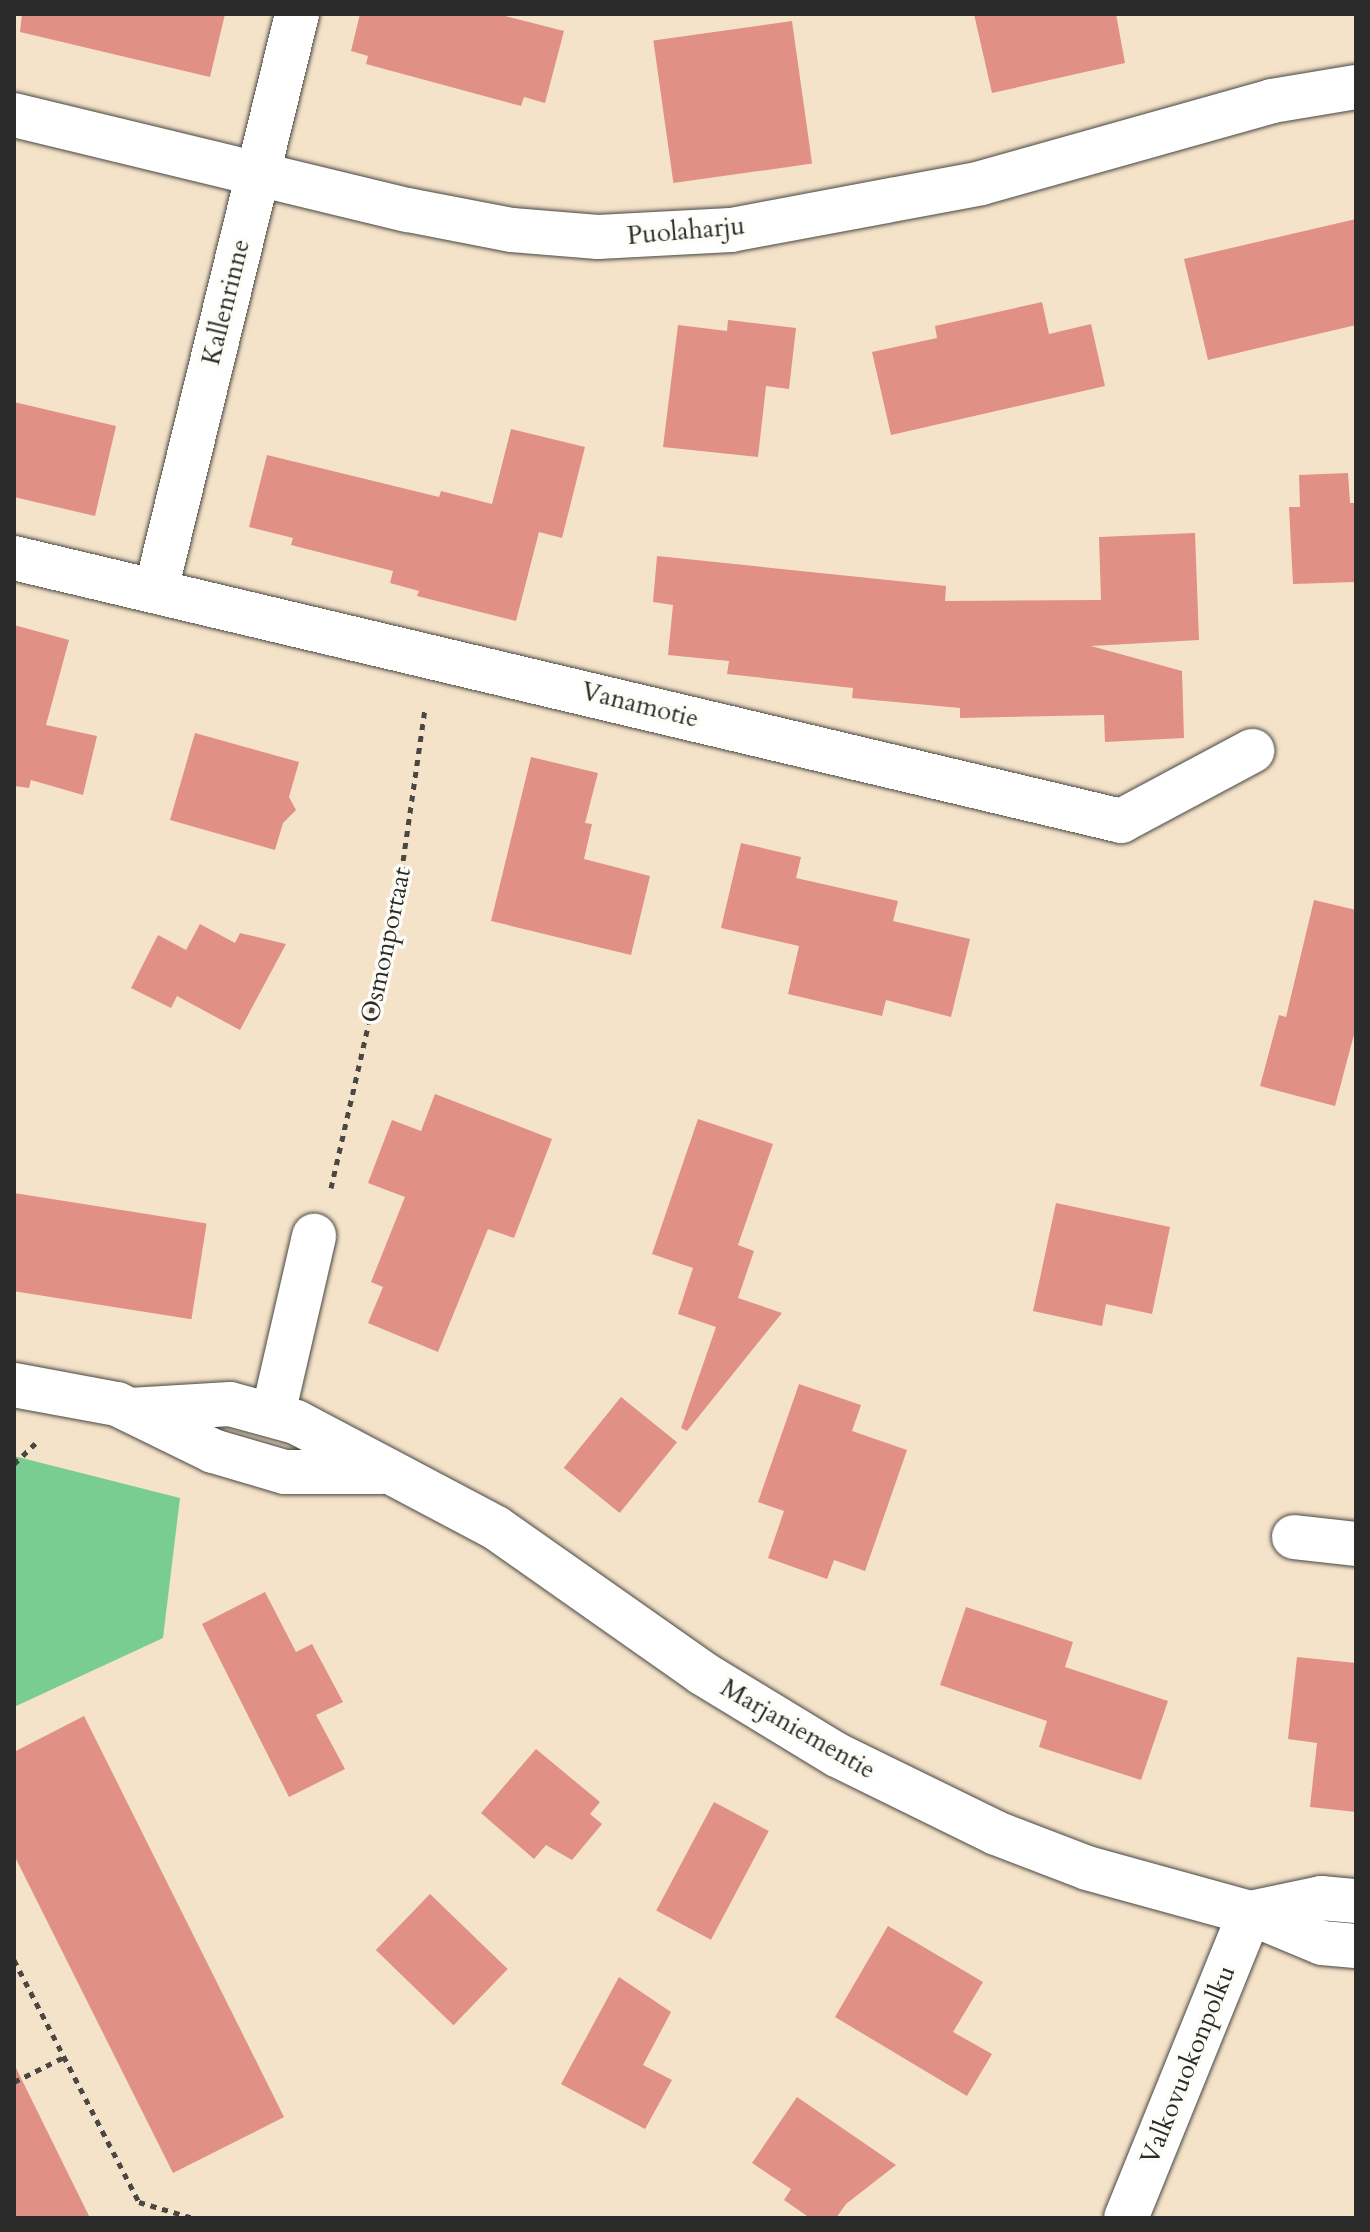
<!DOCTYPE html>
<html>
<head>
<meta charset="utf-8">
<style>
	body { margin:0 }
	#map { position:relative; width:1370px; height:2232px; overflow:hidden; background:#f5e3c9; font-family:Cardo,serif }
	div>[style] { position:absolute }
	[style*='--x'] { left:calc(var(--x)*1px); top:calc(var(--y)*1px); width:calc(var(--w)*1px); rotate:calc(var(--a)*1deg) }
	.green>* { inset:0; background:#79cd90 }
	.building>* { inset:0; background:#e09085; transform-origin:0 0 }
	.path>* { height:5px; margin-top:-2.5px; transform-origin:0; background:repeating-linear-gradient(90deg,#494743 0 6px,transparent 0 12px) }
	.roads { filter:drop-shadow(0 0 2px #494743) drop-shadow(0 0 2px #494743) }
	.minor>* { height:44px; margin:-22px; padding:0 22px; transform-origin:22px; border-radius:22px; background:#fff }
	span { translate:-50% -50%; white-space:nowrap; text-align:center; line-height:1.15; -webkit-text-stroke:7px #fdfcf7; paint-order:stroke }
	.street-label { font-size:26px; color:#2b2b2b }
	.frame { position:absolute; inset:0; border:16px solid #2b2b2b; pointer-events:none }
</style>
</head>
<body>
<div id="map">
	<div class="green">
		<i style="clip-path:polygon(14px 1456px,180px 1498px,163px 1638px,14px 1707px)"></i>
	</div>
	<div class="building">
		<i style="clip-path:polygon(22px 14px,225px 14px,210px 77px,20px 32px)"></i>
		<i style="clip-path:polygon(360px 14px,497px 14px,564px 31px,545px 103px,524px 97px,521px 106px,366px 64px,368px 56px,351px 51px)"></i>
		<i style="clip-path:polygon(974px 14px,1116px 14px,1125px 63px,992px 93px)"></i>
		<i style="left:792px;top:21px;width:144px;height:140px;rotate:82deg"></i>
		<i style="clip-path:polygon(1356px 219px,1356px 325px,1208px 360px,1184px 259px)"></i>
		<i style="clip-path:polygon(1042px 302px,1049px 334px,1091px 324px,1105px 386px,891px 435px,872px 352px,937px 338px,935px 326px)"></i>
		<i style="clip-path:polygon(728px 320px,796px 328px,789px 389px,766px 386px,758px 457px,663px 447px,678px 325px,727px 331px)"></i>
		<i style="clip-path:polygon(14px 402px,116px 426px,95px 516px,14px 497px)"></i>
		<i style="clip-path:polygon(511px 429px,585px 447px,562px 538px,539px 532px,516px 621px,417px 596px,419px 591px,390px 583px,393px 571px,291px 545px,293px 538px,249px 527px,267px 455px,439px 497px,441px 491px,492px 504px)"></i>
		<i style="clip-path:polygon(1348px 473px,1350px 503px,1356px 503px,1356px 582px,1293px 584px,1289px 507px,1300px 507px,1299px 475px)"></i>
		<i style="clip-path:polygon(1195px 533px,1199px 640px,1091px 646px,1182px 671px,1184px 738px,1105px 742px,1104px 715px,960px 718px,960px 708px,852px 698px,853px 688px,727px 674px,729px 661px,668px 655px,673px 605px,653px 602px,657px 556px,946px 586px,945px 601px,1101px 600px,1099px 537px)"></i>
		<i style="clip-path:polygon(14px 625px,69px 640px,46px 725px,97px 736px,83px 795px,31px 780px,29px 788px,14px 786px)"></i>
		<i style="clip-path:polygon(195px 733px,299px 762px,289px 797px,296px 810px,283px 823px,275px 850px,170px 820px)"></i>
		<i style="clip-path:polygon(531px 757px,598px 773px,585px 823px,592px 824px,584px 859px,650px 876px,631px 955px,491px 921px)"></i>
		<i style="clip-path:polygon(741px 843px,801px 857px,796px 878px,898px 901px,893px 921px,970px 939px,951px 1017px,886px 1000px,882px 1016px,788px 994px,799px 946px,721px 928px)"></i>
		<i style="clip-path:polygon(1314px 900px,1356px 910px,1356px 1027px,1335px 1106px,1260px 1086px,1279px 1015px,1286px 1017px)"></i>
		<i style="clip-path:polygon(200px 924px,235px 943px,240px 933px,286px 944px,240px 1030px,177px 996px,171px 1008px,131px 988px,158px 935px,186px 950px)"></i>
		<i style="clip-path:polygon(435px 1094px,552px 1139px,514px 1238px,488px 1229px,438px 1352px,368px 1323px,383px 1287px,371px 1282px,405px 1197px,368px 1183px,392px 1120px,421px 1131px)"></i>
		<i style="clip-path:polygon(698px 1119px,773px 1144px,738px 1245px,754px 1251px,738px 1298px,782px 1313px,687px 1431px,681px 1428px,716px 1327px,678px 1314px,693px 1268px,652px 1254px)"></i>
		<i style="left:14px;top:1193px;width:195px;height:97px;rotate:9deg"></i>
		<i style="clip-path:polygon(1056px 1203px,1170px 1227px,1152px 1314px,1106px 1304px,1102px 1326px,1033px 1311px)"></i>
		<i style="clip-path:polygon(799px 1384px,861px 1405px,852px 1431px,907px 1450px,865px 1571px,834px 1560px,827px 1579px,768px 1558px,784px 1511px,758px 1502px)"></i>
		<i style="left:621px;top:1397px;width:72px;height:91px;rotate:39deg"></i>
		<i style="clip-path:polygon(265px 1592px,296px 1652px,312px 1644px,343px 1702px,316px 1715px,345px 1769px,289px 1797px,202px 1624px)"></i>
		<i style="clip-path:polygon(966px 1607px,1073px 1642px,1065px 1667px,1168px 1701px,1141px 1780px,1039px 1747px,1047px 1721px,940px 1685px)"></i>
		<i style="clip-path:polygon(1297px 1657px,1356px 1663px,1356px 1812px,1310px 1807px,1317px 1743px,1288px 1739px)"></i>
		<i style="clip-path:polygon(84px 1716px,284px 2117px,173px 2173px,14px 1855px,14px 1752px)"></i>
		<i style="clip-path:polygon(536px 1749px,600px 1802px,590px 1814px,602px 1824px,572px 1860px,546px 1845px,534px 1859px,481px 1813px)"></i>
		<i style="left:714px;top:1802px;width:62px;height:123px;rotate:28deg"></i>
		<i style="left:430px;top:1894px;width:108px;height:78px;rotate:44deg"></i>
		<i style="clip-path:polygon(888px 1926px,983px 1982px,953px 2032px,992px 2054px,967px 2096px,835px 2017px)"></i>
		<i style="clip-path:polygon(619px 1977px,671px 2012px,643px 2065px,672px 2080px,645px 2129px,561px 2084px)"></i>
		<i style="clip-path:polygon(14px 2064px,90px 2218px,14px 2218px)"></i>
		<i style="clip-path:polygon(797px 2097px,896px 2165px,846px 2204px,836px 2218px,810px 2218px,784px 2200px,791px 2189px,752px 2163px)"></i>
	</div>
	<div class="path">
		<i style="--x:331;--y:1188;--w:300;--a:-77.1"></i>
		<i style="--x:398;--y:896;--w:190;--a:-81.8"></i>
		<i style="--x:14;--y:1464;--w:30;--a:-44"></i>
		<i style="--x:14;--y:1960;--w:272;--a:62.7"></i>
		<i style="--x:139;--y:2202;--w:56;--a:16.5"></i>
		<i style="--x:14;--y:2082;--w:56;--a:-26.6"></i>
	</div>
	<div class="roads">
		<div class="minor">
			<i style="--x:14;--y:115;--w:405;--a:13.6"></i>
			<i style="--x:408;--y:210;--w:106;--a:10.9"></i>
			<i style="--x:512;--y:230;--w:86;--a:4.7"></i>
			<i style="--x:598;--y:237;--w:133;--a:-3"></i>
			<i style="--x:731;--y:230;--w:254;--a:-10.6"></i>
			<i style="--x:981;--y:183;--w:302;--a:-15.7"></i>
			<i style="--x:1272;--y:101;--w:85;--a:-9.5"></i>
			<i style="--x:14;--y:558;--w:1138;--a:13.36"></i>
			<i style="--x:1121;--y:821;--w:149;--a:-28.1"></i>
			<i style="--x:156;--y:590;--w:593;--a:-76.24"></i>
			<i style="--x:14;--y:1385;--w:105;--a:10.5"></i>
			<i style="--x:117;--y:1404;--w:107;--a:26.1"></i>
			<i style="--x:213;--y:1451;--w:75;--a:16.3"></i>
			<i style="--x:285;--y:1472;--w:97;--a:0"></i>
			<i style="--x:130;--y:1410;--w:100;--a:-3.4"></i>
			<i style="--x:230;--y:1404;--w:68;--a:15.3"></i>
			<i style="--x:296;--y:1422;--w:226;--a:27.9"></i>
			<i style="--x:496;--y:1528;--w:252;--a:35.1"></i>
			<i style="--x:702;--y:1673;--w:158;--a:31.3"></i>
			<i style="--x:837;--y:1755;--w:177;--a:26.1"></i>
			<i style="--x:996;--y:1833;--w:97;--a:21"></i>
			<i style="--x:1087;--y:1868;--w:169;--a:15.4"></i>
			<i style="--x:1250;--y:1913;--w:78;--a:22.6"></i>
			<i style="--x:1322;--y:1943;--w:34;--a:5"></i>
			<i style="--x:273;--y:1414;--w:183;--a:-77"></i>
			<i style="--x:1294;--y:1537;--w:62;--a:6.4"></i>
			<i style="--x:1250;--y:1913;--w:73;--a:-11.9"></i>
			<i style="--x:1321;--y:1898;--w:35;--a:5"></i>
			<i style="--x:1126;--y:2218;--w:329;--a:-67.9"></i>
		</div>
	</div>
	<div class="street-label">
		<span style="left:686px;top:231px;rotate:-5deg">Puolaharju</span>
		<span style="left:226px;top:302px;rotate:-76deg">Kallenrinne</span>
		<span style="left:640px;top:705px;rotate:14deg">Vanamotie</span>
		<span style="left:386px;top:945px;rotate:-78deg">Osmonportaat</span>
		<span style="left:798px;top:1729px;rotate:30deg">Marjaniementie</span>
		<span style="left:1188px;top:2065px;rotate:-68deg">Valkovuokonpolku</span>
	</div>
	<div class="frame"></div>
</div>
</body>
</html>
